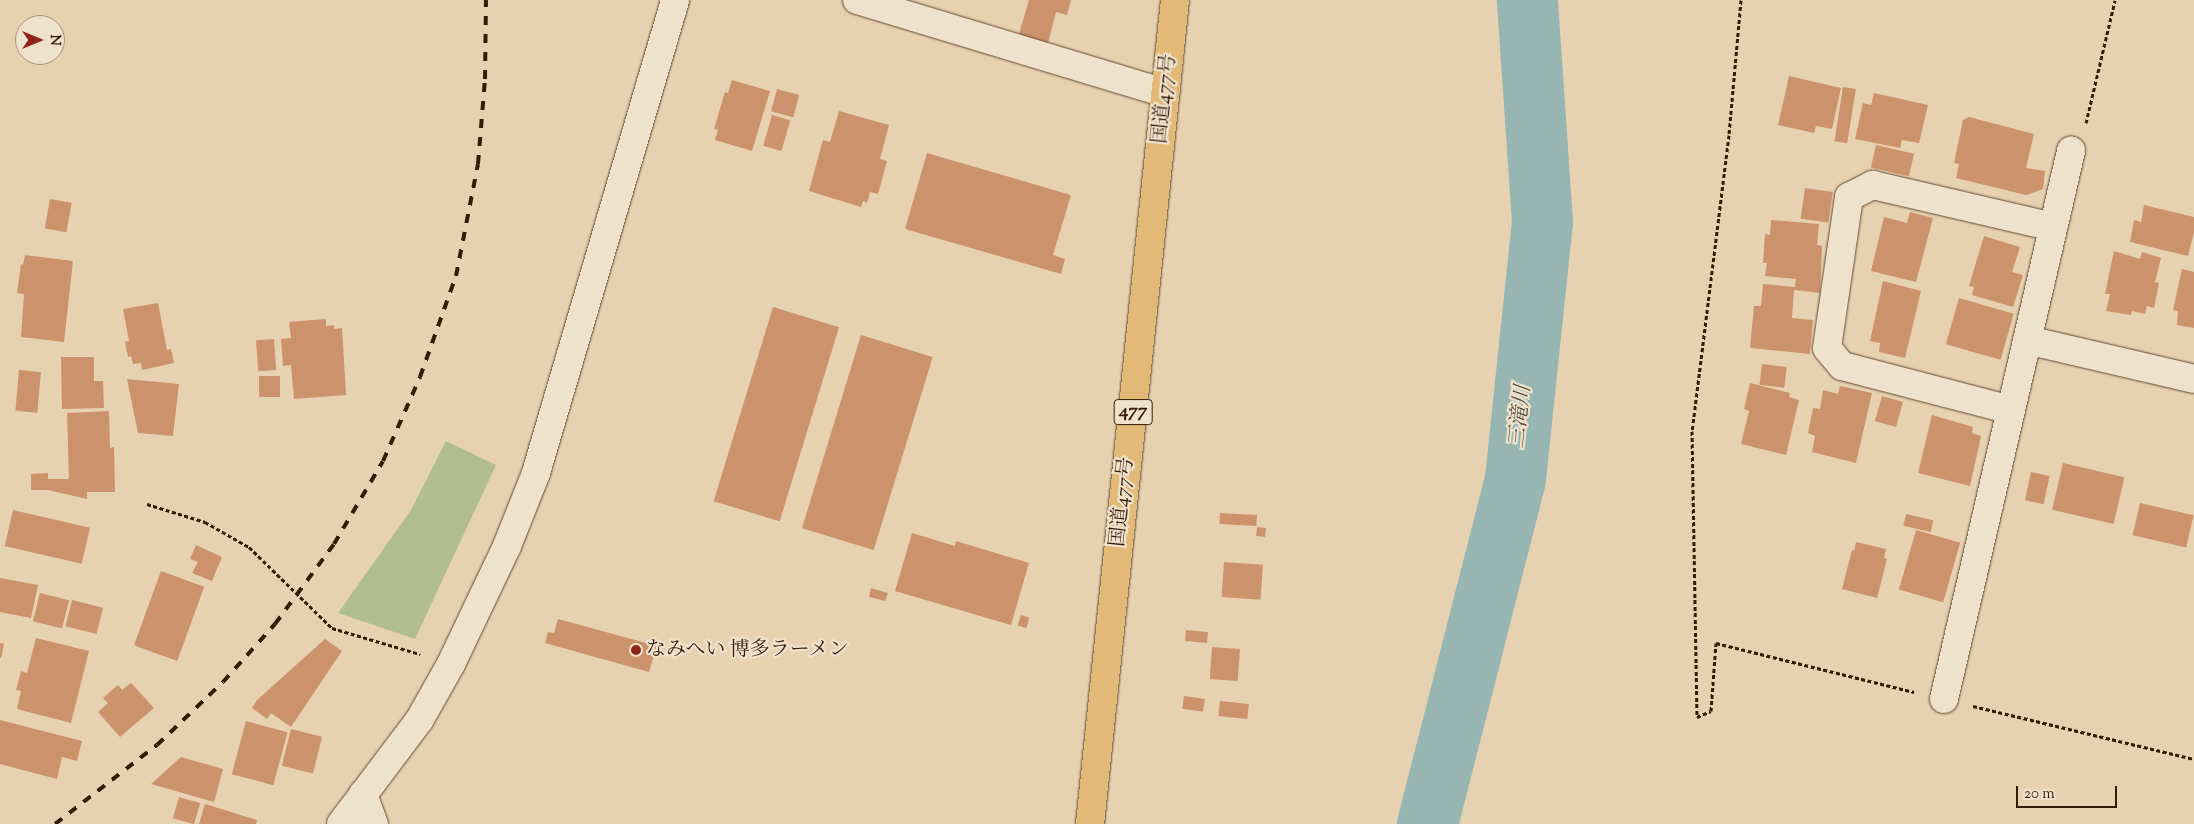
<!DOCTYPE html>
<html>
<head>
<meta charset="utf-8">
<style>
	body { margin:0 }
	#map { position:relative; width:2194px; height:824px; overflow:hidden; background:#e6d2b1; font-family:"Sorts Mill Goudy","Noto Serif JP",serif }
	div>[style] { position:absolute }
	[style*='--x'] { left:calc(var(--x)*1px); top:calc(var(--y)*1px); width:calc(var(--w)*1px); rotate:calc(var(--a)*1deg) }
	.green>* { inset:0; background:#b2bd8e }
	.river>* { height:61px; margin:-30.5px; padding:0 30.5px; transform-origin:30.5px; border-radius:30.5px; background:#97b6b2 }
	.building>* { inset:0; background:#cc926b; transform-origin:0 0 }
	.path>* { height:3px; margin-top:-1.5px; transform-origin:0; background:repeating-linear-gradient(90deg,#351b05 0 4px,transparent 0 6.5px) }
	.roads { filter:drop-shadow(0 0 1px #614930) drop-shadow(0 0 1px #614930) }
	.minor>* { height:28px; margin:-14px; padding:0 14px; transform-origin:14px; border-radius:14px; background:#efe2cc }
	.tertiary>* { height:28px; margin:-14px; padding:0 14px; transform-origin:14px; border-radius:14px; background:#efe2cc }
	.trunk>* { height:28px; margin:-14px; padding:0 14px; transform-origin:14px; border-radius:14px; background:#e3b978 }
	.rail>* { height:4px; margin-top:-2px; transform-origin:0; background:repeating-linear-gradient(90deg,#351b05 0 9px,transparent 0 18px) }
	.dots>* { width:14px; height:14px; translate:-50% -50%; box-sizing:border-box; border:2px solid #efe2cc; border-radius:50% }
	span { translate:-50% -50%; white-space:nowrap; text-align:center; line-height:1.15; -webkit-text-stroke:4.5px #efe2cc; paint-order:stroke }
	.shield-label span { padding:1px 4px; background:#efe2cc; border:1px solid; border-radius:4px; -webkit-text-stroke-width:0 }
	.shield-label { font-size:19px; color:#351b05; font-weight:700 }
	.street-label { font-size:20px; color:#351b05 }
	.poi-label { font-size:20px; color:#351b05 }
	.left { translate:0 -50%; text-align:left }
	.water-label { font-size:21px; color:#524a39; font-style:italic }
	.north { position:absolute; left:15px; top:15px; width:50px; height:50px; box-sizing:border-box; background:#efe2cc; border:1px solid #a5927c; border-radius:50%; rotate:90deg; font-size:14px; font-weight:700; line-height:20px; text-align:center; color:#351b05 }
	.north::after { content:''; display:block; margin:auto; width:18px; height:22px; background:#8f2418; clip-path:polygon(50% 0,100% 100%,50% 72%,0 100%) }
	.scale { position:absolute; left:2016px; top:786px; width:101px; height:22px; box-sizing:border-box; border:2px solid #351b05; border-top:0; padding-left:6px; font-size:15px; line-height:18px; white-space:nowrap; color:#351b05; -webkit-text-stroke:4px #efe2cc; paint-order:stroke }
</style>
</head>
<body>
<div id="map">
	<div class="green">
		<i style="clip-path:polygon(446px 441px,496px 465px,415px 639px,338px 613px,411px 510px)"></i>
	</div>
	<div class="river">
		<i style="--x:1427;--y:824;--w:357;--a:-75.7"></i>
		<i style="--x:1515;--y:478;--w:257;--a:-84"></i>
		<i style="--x:1542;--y:222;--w:223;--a:-93.9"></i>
	</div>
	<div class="building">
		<i style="clip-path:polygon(1029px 0,1071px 0,1067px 15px,1056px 12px,1048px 43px,1019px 34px)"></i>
		<i style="clip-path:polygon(1789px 76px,1841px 88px,1832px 129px,1816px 126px,1814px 133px,1778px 125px)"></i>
		<i style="clip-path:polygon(732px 80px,770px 91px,752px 151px,715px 140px,718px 130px,714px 129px,725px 92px,728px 93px)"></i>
		<i style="left:1843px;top:87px;width:13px;height:55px;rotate:9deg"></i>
		<i style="left:777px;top:89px;width:23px;height:23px;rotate:15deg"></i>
		<i style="clip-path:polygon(1874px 93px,1928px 105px,1919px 143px,1902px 140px,1900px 148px,1855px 139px,1863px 103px,1871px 105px)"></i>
		<i style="clip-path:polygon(839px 111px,889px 125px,880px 159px,887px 161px,878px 194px,870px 192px,867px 203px,863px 201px,861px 207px,809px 191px,823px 140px,830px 142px)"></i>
		<i style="left:772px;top:115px;width:19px;height:32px;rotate:16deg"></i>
		<i style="clip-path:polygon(1969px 117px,2034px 134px,2026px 168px,2045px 171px,2043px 189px,2026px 195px,1956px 178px,1959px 164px,1954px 163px,1963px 120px)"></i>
		<i style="left:1876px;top:145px;width:39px;height:23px;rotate:13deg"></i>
		<i style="clip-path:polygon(927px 153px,1071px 195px,1053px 255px,1065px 259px,1061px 274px,905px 229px)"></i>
		<i style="left:1805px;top:188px;width:28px;height:31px;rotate:8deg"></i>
		<i style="left:50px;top:199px;width:22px;height:30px;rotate:10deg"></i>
		<i style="clip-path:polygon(2144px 205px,2194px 217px,2194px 232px,2188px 256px,2130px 242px,2134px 220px,2141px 222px)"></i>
		<i style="clip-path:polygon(1910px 212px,1933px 218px,1916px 282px,1871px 271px,1884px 217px,1907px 223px)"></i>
		<i style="clip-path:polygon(1771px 220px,1819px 224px,1817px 245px,1822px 246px,1820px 293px,1794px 290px,1792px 318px,1813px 320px,1810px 354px,1750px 348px,1754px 306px,1761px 306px,1763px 284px,1795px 287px,1796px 279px,1765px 276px,1767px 263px,1763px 263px,1765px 234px,1770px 235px)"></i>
		<i style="clip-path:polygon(1984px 236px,2020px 247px,2012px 272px,2023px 275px,2013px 307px,1972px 295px,1974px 287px,1969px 286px)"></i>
		<i style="clip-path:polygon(2114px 251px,2140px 259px,2142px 252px,2161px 258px,2155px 282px,2159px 283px,2154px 308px,2147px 306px,2145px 314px,2132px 311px,2131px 315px,2106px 311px,2110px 294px,2105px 294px)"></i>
		<i style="clip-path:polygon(25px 255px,73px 261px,64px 342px,21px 337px,24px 294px,17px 293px,21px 264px,23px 265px)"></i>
		<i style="clip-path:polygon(2182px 269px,2194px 272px,2194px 328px,2177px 325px,2178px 311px,2173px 310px)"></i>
		<i style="clip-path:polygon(1883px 281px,1921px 291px,1905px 358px,1879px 352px,1880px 343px,1870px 341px)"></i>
		<i style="left:1959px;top:298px;width:57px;height:48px;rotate:16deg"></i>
		<i style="clip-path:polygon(158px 303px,167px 350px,171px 349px,174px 363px,142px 370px,141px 363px,133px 364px,131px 356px,128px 357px,125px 342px,129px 341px,123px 309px)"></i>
		<i style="left:773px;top:307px;width:69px;height:203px;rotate:17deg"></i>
		<i style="clip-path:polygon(326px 319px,326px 326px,334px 325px,334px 329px,342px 328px,346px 395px,294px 399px,291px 365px,283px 366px,281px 339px,291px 338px,289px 322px)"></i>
		<i style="left:861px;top:335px;width:75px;height:202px;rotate:17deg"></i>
		<i style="left:274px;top:339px;width:31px;height:18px;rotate:86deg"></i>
		<i style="clip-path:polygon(61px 357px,94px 357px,94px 381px,103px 381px,104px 408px,62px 409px)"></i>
		<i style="left:1762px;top:364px;width:25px;height:21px;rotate:7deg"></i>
		<i style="left:19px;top:370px;width:22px;height:41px;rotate:5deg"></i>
		<i style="left:259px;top:376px;width:21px;height:21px"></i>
		<i style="clip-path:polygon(127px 379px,179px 384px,173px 436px,138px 433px)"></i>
		<i style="clip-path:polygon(1750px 383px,1790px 393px,1789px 397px,1799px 400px,1786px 455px,1741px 444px,1749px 411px,1744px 409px)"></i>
		<i style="clip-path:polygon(1840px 386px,1872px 393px,1856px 463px,1812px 452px,1815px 436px,1808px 433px,1813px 408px,1820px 409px,1823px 390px,1838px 394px)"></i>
		<i style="left:1882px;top:396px;width:22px;height:26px;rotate:16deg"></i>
		<i style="clip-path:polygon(109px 411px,110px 448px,114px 447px,115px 492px,87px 492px,87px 499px,48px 490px,31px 490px,31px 474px,48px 473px,48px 479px,69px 479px,67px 413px)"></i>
		<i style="clip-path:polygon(1932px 415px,1973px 427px,1972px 433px,1981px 436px,1970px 486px,1918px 473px)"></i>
		<i style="left:2063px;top:463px;width:63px;height:48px;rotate:13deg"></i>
		<i style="left:2031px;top:472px;width:19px;height:29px;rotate:12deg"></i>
		<i style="left:2140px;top:503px;width:55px;height:33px;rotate:13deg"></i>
		<i style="left:13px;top:510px;width:79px;height:37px;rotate:13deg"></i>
		<i style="left:1220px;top:513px;width:37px;height:11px;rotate:3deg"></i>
		<i style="left:1906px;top:514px;width:28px;height:12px;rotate:13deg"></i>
		<i style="left:1257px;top:527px;width:9px;height:9px;rotate:6deg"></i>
		<i style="left:1916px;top:530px;width:46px;height:62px;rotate:16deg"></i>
		<i style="clip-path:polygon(912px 533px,955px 546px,956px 541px,1029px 563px,1011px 625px,895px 591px)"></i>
		<i style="clip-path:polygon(1856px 542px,1886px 549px,1884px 558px,1887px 559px,1877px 598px,1842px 589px,1852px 550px,1854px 551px)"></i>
		<i style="clip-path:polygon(196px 545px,222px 557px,212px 581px,192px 573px,198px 562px,190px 559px)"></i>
		<i style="left:1224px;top:562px;width:39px;height:35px;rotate:4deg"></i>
		<i style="left:161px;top:571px;width:46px;height:79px;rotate:20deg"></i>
		<i style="clip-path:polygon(0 578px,38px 585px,31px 618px,0 612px)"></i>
		<i style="clip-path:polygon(871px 588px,888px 593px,885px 601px,869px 597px)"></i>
		<i style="left:40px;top:593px;width:30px;height:29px;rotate:14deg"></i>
		<i style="left:72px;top:600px;width:32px;height:27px;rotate:14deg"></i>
		<i style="left:1021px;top:615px;width:9px;height:11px;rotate:18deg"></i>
		<i style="clip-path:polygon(558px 619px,657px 646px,649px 672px,545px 643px,548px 632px,554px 633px)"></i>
		<i style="left:1186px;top:630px;width:22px;height:11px;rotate:5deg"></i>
		<i style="clip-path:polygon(36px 638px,89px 651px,71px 723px,17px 709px,21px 691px,16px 690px,21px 671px,27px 673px)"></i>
		<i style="clip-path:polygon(325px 639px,342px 651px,291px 727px,271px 713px,267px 719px,252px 708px,257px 700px)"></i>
		<i style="clip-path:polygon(0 643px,4px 644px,1px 658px,0 658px)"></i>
		<i style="left:1212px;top:647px;width:28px;height:32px;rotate:4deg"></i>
		<i style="clip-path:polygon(131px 683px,154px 708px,120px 737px,98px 712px,108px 703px,103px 698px,118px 685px,122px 690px)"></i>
		<i style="left:1184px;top:696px;width:21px;height:13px;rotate:8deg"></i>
		<i style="left:1220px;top:701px;width:29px;height:15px;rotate:6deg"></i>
		<i style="clip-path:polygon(0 720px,82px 741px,77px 761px,62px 757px,57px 779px,0 764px)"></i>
		<i style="left:246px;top:721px;width:43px;height:55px;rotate:15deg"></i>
		<i style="left:291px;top:729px;width:32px;height:38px;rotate:14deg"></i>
		<i style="clip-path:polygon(181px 757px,223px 769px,214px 802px,151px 784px)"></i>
		<i style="left:179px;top:797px;width:22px;height:22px;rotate:16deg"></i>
		<i style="clip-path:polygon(205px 804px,257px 820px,256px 824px,199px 824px)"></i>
	</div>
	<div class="path">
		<i style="--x:1741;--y:0;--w:136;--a:95.1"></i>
		<i style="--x:1729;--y:135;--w:298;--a:97.1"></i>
		<i style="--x:1692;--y:431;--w:286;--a:89"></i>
		<i style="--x:1697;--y:717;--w:15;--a:-23"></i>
		<i style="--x:1711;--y:711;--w:68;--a:-85.8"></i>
		<i style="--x:1716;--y:643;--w:204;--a:13.9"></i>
		<i style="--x:2086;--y:123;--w:126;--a:-76.7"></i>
		<i style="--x:147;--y:504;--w:61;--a:17.2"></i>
		<i style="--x:205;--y:522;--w:51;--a:29.6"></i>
		<i style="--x:249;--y:547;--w:116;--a:44.3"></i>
		<i style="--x:332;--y:628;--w:92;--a:16.5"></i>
		<i style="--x:1973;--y:706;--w:227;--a:13.5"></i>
	</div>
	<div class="roads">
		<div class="minor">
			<i style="--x:857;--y:0;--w:322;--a:16.8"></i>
			<i style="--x:2027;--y:340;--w:171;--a:13.1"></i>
			<i style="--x:2011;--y:410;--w:175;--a:-165.4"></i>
			<i style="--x:1842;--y:366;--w:23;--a:-130"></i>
			<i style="--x:1827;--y:348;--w:153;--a:-81.7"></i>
			<i style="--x:1849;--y:197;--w:27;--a:-27"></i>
			<i style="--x:1873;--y:185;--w:185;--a:13.1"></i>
			<i style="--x:1944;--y:699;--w:563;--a:-76.95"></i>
			<i style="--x:363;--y:794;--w:32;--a:70"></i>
		</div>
		<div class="tertiary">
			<i style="--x:341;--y:824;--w:131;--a:-53"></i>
			<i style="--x:420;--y:719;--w:63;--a:-60.6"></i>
			<i style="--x:451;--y:664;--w:131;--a:-64.6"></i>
			<i style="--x:507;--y:546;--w:79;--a:-68.3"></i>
			<i style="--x:536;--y:473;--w:493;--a:-73.6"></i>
		</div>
		<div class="trunk">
			<i style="--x:1090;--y:824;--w:828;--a:-84.11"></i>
		</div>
	</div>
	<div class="rail">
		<i style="--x:55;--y:824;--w:129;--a:-37.8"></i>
		<i style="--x:157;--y:745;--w:91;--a:-43.7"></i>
		<i style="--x:223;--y:682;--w:78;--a:-48.1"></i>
		<i style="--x:275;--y:624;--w:99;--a:-53.6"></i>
		<i style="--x:334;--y:544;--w:96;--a:-59.4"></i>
		<i style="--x:383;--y:461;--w:92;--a:-66.2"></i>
		<i style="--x:420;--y:377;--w:107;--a:-70.4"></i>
		<i style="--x:456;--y:276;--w:114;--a:-78.9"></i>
		<i style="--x:478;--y:164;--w:85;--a:-85.3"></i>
		<i style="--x:485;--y:79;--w:79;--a:-89.3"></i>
	</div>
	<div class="dots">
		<i style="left:636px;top:650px;background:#8f2418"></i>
	</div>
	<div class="shield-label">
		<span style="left:1133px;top:412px">477</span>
	</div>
	<div class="street-label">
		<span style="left:1165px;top:99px;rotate:-84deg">国道477号</span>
		<span style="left:1123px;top:502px;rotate:-84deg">国道477号</span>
	</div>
	<div class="poi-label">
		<span class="left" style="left:646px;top:650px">なみへい 博多ラーメン</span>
	</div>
	<div class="water-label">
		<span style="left:1521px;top:417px;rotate:-84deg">三滝川</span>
	</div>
	<div class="north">N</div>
	<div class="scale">20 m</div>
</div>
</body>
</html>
